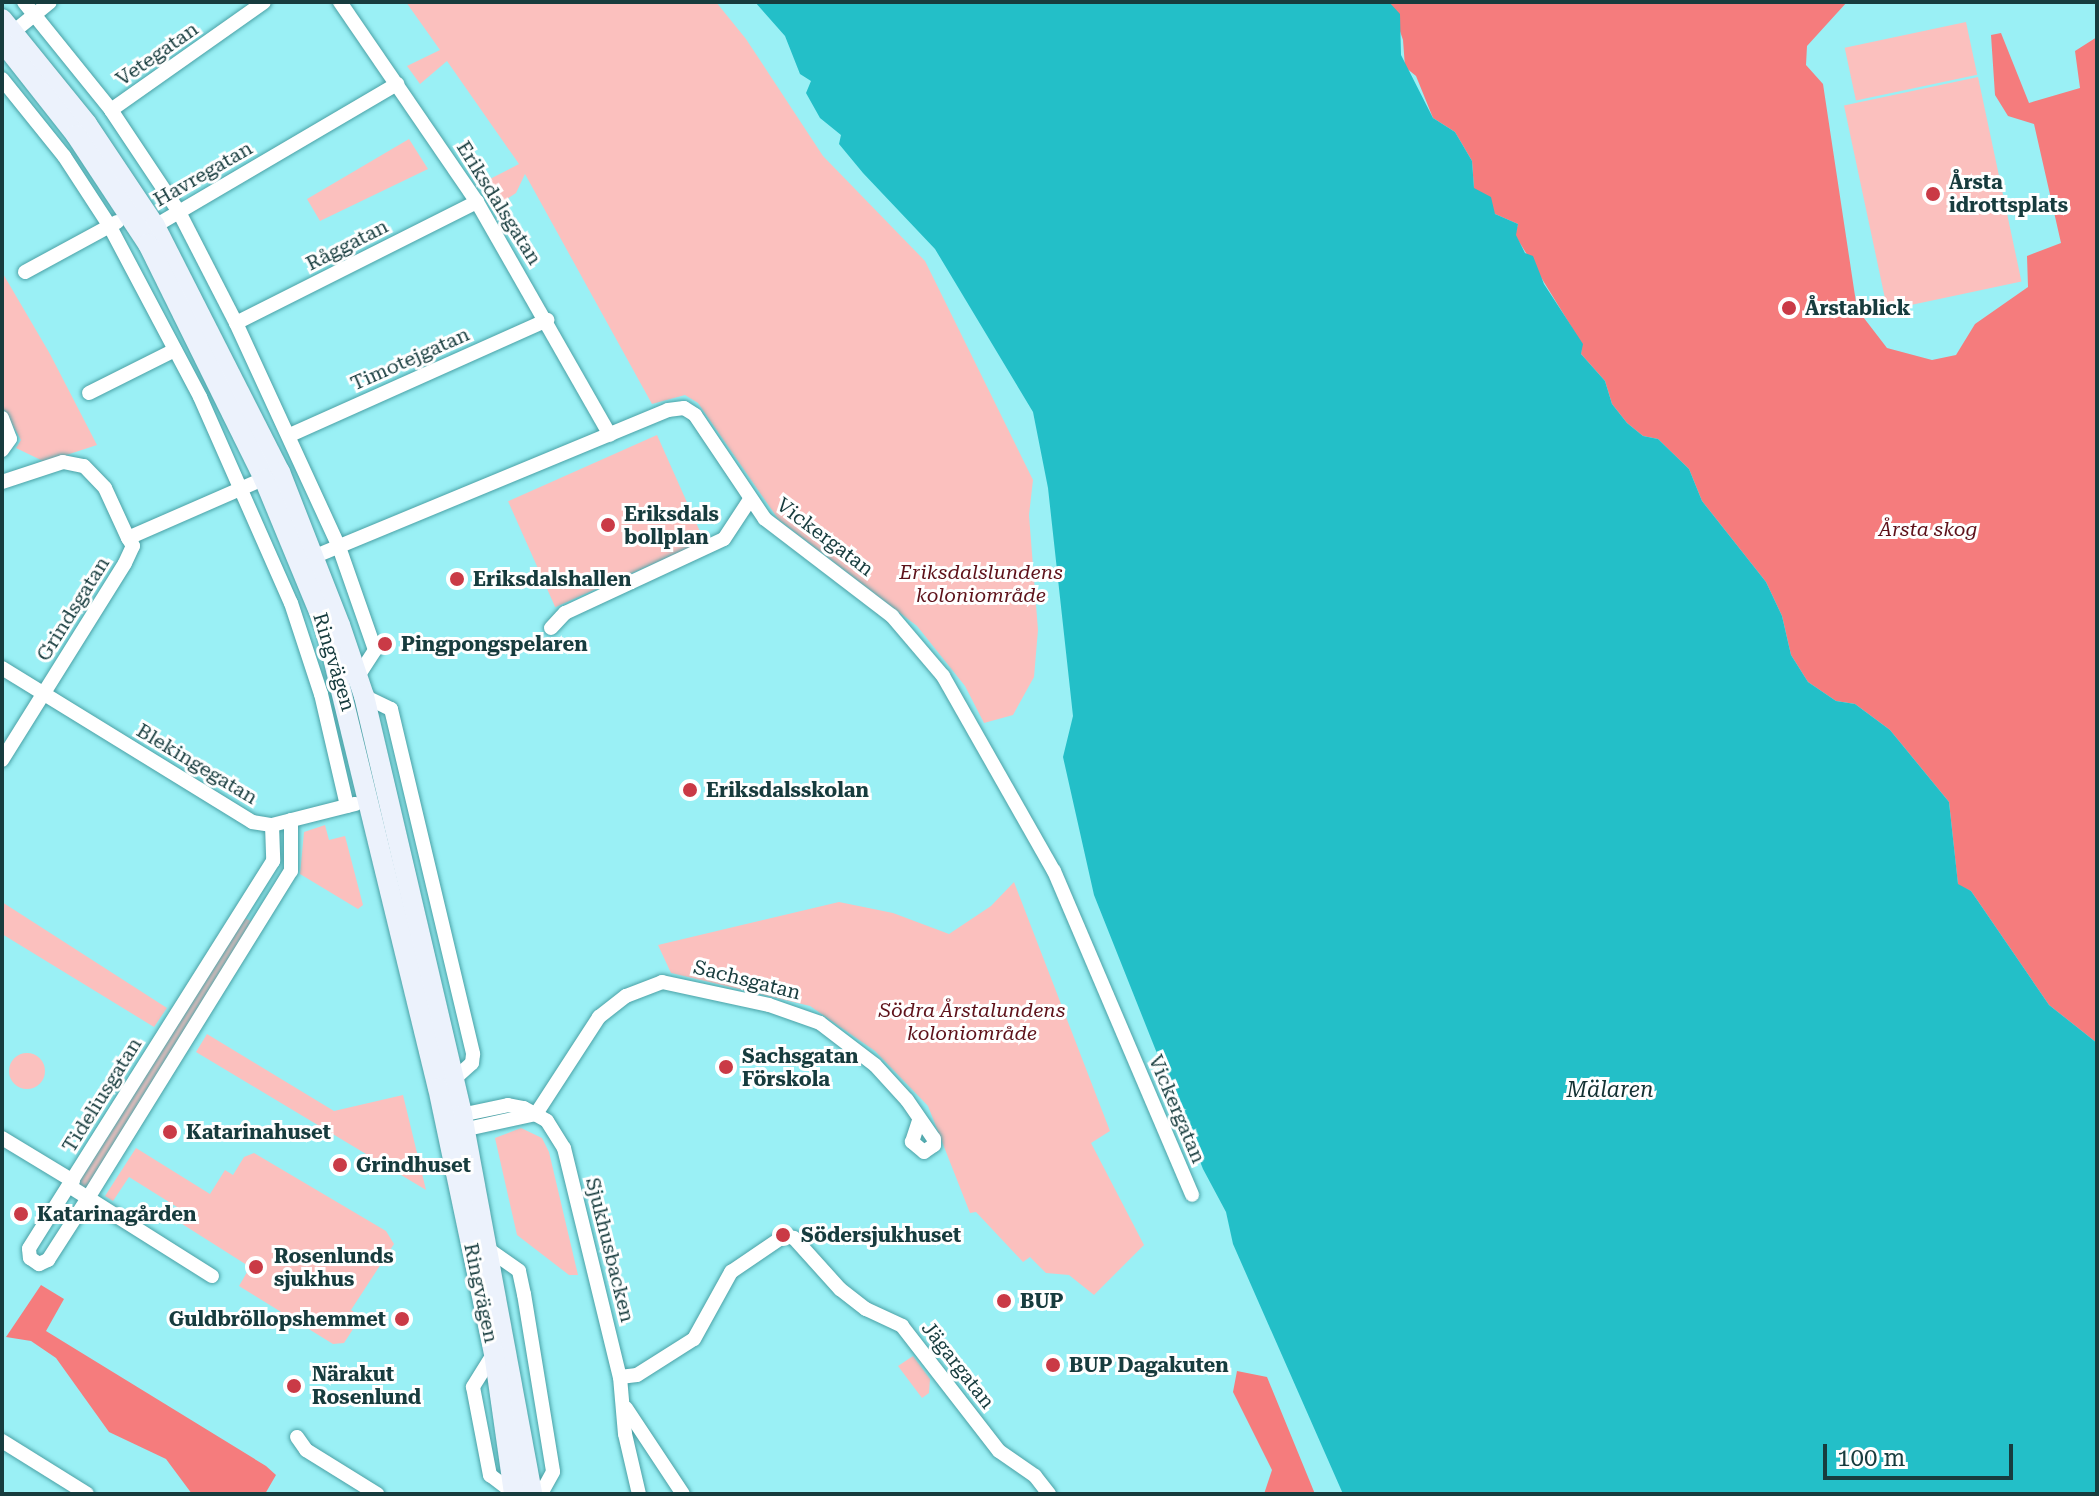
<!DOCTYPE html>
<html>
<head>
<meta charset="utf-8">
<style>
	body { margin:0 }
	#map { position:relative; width:2099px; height:1496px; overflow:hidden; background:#9af0f5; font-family:"Roboto Serif",serif }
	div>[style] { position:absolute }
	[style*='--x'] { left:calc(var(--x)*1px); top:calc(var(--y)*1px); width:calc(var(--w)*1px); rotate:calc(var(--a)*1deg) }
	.green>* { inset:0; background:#fbc0be; transform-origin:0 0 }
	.round { border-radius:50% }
	.forest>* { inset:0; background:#f57c7d }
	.water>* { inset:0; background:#23bfc8 }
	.roads { filter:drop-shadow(0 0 2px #4aa1a6) drop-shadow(0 0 2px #4aa1a6) }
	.minor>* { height:14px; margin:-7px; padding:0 7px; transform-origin:7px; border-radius:7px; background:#fff }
	.secondary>* { height:20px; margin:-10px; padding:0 10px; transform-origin:10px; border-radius:10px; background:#ecf2fc }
	.dots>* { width:22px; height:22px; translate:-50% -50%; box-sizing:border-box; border:4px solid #fff; border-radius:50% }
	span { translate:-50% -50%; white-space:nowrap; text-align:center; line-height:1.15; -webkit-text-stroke:6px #fff; paint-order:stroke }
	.street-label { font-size:20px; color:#173c3e }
	.poi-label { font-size:20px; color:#173c3e; font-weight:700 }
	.left { translate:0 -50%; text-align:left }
	.right { translate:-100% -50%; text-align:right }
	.park-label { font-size:20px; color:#5e121a; font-style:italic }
	.water-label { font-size:22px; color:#133133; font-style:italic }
	.frame { position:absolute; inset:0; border:4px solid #173c3e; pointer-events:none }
	.scale { position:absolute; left:1823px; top:1444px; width:190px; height:36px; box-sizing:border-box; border:4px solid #173c3e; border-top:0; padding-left:10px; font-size:24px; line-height:28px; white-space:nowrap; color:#173c3e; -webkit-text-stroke:6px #fff; paint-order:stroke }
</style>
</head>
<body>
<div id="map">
	<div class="green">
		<i style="clip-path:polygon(406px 2px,716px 2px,746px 39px,823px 156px,925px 261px,1033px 480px,1029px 515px,1038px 630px,1034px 677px,1013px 715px,984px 723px,965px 686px,917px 626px,778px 519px,698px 403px,685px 395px,652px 404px,525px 174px,516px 193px,499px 204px,486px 181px,519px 164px,447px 61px,420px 84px,407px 66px,440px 50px)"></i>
		<i style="left:1966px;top:22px;width:54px;height:124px;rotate:78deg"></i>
		<i style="left:1978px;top:77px;width:209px;height:137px;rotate:78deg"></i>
		<i style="clip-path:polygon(409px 139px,428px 169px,320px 221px,307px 199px)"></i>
		<i style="clip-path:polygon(2px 272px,50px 354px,97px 445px,45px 462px,16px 448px,21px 440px,2px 406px)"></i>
		<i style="left:657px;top:435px;width:116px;height:163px;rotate:66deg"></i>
		<i style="clip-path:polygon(325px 825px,329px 840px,345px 836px,363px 905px,358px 909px,300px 874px,304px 832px)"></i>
		<i style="clip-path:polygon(1014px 882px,1110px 1131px,1091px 1143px,1144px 1245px,1094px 1295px,1069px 1275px,1046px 1273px,1030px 1257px,1023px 1262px,976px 1212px,970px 1213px,928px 1106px,875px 1051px,810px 1006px,671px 973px,658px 945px,839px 902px,893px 913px,949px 934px,991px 906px)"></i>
		<i style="clip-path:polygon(2px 902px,167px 1008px,154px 1027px,2px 934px)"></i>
		<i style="clip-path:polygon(243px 917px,254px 923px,86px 1188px,78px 1184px)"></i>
		<i style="clip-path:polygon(207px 1034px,334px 1111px,403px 1095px,426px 1190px,196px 1052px)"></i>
		<i class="round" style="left:9px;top:1053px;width:36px;height:36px"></i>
		<i style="clip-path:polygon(521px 1128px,542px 1138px,549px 1152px,578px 1275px,569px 1275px,517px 1235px,495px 1138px)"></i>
		<i style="clip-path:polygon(136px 1148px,210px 1194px,225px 1170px,233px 1175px,244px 1157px,254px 1153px,386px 1231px,394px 1244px,351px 1310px,361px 1317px,344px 1343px,333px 1344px,239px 1286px,250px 1267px,179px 1222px,185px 1212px,129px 1177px,113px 1201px,105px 1196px)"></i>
		<i style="clip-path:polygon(913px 1356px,930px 1379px,929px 1393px,922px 1398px,898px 1366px)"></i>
	</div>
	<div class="forest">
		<i style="clip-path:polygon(1390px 2px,1847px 2px,1807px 46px,1806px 65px,1823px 84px,1857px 309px,1887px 348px,1932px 360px,1956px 355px,1975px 324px,2028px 287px,2027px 256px,2061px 243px,2034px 124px,2008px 116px,1995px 95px,1991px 35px,2001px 33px,2029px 103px,2080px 88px,2075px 51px,2097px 37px,2097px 1043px,2049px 1005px,1971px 891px,1958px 885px,1949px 802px,1890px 730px,1855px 704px,1836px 701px,1808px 682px,1791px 655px,1782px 616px,1766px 582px,1702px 501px,1689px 469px,1658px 439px,1643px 436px,1627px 423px,1612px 404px,1605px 381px,1581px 354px,1582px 344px,1515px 235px,1518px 224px,1495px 214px,1474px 189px,1472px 161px,1455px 132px,1433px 118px,1416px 76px,1405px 67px,1403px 40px)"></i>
		<i style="clip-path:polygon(41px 1285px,64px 1299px,46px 1331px,266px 1466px,276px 1475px,265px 1494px,192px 1494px,166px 1459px,109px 1432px,56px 1358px,31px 1341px,6px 1337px)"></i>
		<i style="clip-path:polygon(1237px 1371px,1267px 1377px,1315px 1494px,1264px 1494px,1272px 1470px,1233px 1392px)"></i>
	</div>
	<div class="water">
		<i style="clip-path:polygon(755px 2px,1389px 2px,1400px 14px,1401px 55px,1433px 118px,1455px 132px,1472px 161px,1474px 188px,1491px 197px,1495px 214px,1518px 224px,1516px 235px,1525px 253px,1533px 256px,1544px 284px,1583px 344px,1581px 354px,1605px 381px,1612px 404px,1627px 423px,1643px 436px,1658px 439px,1689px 469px,1702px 501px,1766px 582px,1782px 616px,1791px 655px,1808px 682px,1836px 701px,1855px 704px,1890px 730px,1949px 802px,1958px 884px,1971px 891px,2049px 1005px,2097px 1043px,2097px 1494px,1343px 1494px,1233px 1244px,1226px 1212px,1203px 1169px,1094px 895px,1063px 757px,1073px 716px,1048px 488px,1033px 412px,935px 249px,863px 173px,839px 144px,841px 135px,820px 118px,806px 93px,811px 81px,800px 74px,785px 36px)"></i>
	</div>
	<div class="roads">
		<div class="minor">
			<i style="--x:24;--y:2;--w:139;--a:51.1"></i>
			<i style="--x:111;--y:110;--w:123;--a:56.3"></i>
			<i style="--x:179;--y:212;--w:125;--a:62.8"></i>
			<i style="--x:236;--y:323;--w:247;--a:65.3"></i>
			<i style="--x:339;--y:547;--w:109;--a:70.7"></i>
			<i style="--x:375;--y:650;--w:31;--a:123"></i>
			<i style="--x:340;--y:2;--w:242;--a:55.6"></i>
			<i style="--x:477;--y:202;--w:268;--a:60.3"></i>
			<i style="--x:7;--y:37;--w:55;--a:-39.1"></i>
			<i style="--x:2;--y:79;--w:99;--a:51.2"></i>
			<i style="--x:64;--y:156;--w:82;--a:56.9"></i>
			<i style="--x:109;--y:225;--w:195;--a:62.1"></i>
			<i style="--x:200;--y:397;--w:225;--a:66.2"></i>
			<i style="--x:291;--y:603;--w:96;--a:71.8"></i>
			<i style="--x:321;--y:694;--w:115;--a:76.9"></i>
			<i style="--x:111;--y:110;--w:187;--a:-35.2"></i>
			<i style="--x:148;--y:223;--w:8;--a:23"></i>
			<i style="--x:155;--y:226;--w:281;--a:-30.4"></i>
			<i style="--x:25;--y:272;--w:105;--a:-28.5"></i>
			<i style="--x:236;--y:323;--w:270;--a:-26.7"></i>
			<i style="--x:89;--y:393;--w:96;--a:-26.6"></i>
			<i style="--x:2;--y:418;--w:22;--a:69"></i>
			<i style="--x:10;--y:439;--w:14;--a:126"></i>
			<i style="--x:290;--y:435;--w:282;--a:-24.1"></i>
			<i style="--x:2;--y:482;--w:64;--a:-18.2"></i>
			<i style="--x:63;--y:462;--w:21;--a:11"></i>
			<i style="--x:84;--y:466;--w:30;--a:46"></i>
			<i style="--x:105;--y:488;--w:55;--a:65.3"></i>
			<i style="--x:306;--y:560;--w:392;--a:-22.5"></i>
			<i style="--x:668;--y:410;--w:16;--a:-7"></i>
			<i style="--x:684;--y:408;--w:13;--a:32"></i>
			<i style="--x:695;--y:415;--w:125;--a:56.1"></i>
			<i style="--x:765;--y:519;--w:160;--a:37.4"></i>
			<i style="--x:892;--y:616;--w:79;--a:49.6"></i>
			<i style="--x:943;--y:676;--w:224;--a:60.4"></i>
			<i style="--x:1054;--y:871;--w:352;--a:66.9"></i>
			<i style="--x:551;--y:628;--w:21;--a:-47"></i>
			<i style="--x:565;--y:613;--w:175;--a:-25"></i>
			<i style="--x:724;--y:539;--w:45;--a:-56.7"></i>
			<i style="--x:2;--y:668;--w:294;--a:31.6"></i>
			<i style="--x:252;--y:822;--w:20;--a:9"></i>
			<i style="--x:272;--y:825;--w:86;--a:-14.2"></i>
			<i style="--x:364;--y:696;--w:30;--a:26"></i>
			<i style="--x:391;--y:709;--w:355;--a:76.6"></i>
			<i style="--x:473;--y:1054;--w:9;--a:96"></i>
			<i style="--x:472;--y:1063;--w:24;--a:138"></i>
			<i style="--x:2;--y:760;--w:232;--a:-58"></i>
			<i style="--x:125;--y:563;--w:19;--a:-65"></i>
			<i style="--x:133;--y:546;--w:9;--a:-122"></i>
			<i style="--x:128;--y:538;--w:157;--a:-23.6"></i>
			<i style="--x:272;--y:825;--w:36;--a:88"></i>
			<i style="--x:273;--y:861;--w:458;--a:122.2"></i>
			<i style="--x:29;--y:1249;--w:9;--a:84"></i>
			<i style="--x:30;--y:1258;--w:11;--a:34"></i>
			<i style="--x:39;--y:1264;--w:10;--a:-24"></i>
			<i style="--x:48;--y:1260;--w:74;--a:-57.2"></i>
			<i style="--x:88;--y:1198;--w:385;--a:-58.2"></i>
			<i style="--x:291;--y:871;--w:51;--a:-90"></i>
			<i style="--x:536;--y:1114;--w:116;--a:-57"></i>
			<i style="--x:599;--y:1017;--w:34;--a:-38"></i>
			<i style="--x:626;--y:996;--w:39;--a:-21"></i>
			<i style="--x:662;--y:982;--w:109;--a:12.1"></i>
			<i style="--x:769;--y:1005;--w:54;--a:19.4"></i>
			<i style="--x:820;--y:1023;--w:69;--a:37.4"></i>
			<i style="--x:875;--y:1065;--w:47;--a:47.6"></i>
			<i style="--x:907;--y:1100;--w:47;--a:55.3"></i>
			<i style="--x:934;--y:1139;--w:6;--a:90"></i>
			<i style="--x:934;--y:1145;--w:12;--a:145"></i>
			<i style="--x:924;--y:1152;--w:16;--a:-140"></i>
			<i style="--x:912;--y:1142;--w:22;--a:-72"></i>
			<i style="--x:456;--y:1116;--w:53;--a:-11.9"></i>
			<i style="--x:508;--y:1105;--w:16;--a:11"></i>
			<i style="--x:524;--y:1108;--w:26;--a:29"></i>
			<i style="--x:547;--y:1121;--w:32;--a:58"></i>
			<i style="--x:564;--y:1148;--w:236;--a:76.3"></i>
			<i style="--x:620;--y:1377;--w:57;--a:85"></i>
			<i style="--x:625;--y:1434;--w:62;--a:76.9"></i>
			<i style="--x:458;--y:1131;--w:80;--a:-12.3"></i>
			<i style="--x:2;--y:1138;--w:83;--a:31.2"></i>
			<i style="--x:69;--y:1186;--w:169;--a:32.2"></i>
			<i style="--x:488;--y:1249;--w:38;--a:35"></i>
			<i style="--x:519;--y:1271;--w:24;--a:78"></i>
			<i style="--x:524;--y:1294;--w:180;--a:80.7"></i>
			<i style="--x:553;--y:1472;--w:25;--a:119"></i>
			<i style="--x:494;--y:1353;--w:40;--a:122"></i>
			<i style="--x:473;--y:1387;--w:90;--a:79.1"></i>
			<i style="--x:490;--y:1475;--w:30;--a:37"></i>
			<i style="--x:620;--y:1377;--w:17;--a:-7"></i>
			<i style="--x:637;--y:1375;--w:67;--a:-32.3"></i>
			<i style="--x:694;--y:1339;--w:77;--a:-61.1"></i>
			<i style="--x:731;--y:1272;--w:64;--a:-34.2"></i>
			<i style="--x:784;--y:1236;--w:10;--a:11"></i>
			<i style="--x:794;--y:1238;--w:69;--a:48"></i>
			<i style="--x:840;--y:1289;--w:33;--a:38"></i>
			<i style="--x:866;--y:1309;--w:40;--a:25"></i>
			<i style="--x:902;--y:1326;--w:158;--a:52.2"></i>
			<i style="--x:999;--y:1451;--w:44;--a:34.8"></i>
			<i style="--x:1035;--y:1476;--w:23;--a:52"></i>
			<i style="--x:626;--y:1408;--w:103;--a:56.5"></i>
			<i style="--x:297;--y:1437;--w:16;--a:55"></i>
			<i style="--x:306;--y:1450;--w:84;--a:31.8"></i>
			<i style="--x:2;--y:1441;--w:100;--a:31.9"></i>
		</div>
		<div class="secondary">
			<i style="--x:2;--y:19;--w:135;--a:51"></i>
			<i style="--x:87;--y:124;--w:123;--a:56.3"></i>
			<i style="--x:155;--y:226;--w:276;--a:63.1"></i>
			<i style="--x:280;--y:472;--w:164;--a:68.6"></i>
			<i style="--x:340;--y:625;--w:75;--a:71.3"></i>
			<i style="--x:364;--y:696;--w:430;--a:76.8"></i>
			<i style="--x:462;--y:1115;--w:385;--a:79.5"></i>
			<i style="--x:2;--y:41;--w:120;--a:51.8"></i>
			<i style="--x:76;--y:135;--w:131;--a:56.6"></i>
			<i style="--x:148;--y:244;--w:262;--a:63.7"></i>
			<i style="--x:264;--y:479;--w:162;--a:67.5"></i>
			<i style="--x:326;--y:629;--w:472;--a:76.3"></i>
			<i style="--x:438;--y:1088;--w:271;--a:78.1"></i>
			<i style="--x:494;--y:1353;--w:142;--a:81.9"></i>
		</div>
	</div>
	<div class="dots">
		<i style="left:1933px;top:194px;background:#ca3a46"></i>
		<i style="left:1789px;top:308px;background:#ca3a46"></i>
		<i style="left:608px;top:525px;background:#ca3a46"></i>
		<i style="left:457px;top:579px;background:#ca3a46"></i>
		<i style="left:385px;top:644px;background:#ca3a46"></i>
		<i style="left:690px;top:790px;background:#ca3a46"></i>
		<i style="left:726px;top:1067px;background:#ca3a46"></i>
		<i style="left:170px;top:1132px;background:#ca3a46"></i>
		<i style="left:340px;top:1165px;background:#ca3a46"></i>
		<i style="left:21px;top:1214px;background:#ca3a46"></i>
		<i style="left:783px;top:1235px;background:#ca3a46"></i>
		<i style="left:256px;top:1267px;background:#ca3a46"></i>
		<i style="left:1004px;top:1301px;background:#ca3a46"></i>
		<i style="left:402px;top:1319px;background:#ca3a46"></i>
		<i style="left:1053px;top:1365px;background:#ca3a46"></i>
		<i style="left:294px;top:1386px;background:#ca3a46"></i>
	</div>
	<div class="street-label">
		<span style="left:157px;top:54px;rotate:-35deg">Vetegatan</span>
		<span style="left:203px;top:174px;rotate:-30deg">Havregatan</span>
		<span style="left:499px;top:203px;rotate:58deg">Eriksdalsgatan</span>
		<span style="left:347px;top:245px;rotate:-27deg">Råggatan</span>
		<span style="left:410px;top:359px;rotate:-24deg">Timotejgatan</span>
		<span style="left:825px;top:537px;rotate:37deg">Vickergatan</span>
		<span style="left:73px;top:609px;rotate:-58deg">Grindsgatan</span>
		<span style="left:334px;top:662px;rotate:73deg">Ringvägen</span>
		<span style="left:197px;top:764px;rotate:31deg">Blekingegatan</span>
		<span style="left:747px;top:980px;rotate:14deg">Sachsgatan</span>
		<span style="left:102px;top:1095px;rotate:-58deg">Tideliusgatan</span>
		<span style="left:1177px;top:1109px;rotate:67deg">Vickergatan</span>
		<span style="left:610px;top:1250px;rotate:76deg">Sjukhusbacken</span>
		<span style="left:481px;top:1293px;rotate:78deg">Ringvägen</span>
		<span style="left:958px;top:1365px;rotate:52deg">Jägargatan</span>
	</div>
	<div class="poi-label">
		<span class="left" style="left:1949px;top:194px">Årsta<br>idrottsplats</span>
		<span class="left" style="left:1805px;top:308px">Årstablick</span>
		<span class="left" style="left:624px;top:526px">Eriksdals<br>bollplan</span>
		<span class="left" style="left:473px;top:579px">Eriksdalshallen</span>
		<span class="left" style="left:401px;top:644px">Pingpongspelaren</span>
		<span class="left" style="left:706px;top:790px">Eriksdalsskolan</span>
		<span class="left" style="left:742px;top:1068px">Sachsgatan<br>Förskola</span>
		<span class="left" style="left:186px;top:1132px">Katarinahuset</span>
		<span class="left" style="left:356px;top:1165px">Grindhuset</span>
		<span class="left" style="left:37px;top:1214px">Katarinagården</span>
		<span class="left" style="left:801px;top:1235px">Södersjukhuset</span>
		<span class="left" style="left:274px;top:1268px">Rosenlunds<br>sjukhus</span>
		<span class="left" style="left:1020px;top:1301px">BUP</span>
		<span class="right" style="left:386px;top:1319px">Guldbröllopshemmet</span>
		<span class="left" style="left:1069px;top:1365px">BUP Dagakuten</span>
		<span class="left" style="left:312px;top:1386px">Närakut<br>Rosenlund</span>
	</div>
	<div class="park-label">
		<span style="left:1928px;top:529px">Årsta skog</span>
		<span style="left:981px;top:584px">Eriksdalslundens<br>koloniområde</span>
		<span style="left:972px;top:1022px">Södra Årstalundens<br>koloniområde</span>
	</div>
	<div class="water-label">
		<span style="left:1610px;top:1090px">Mälaren</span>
	</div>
	<div class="frame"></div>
	<div class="scale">100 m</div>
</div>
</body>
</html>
